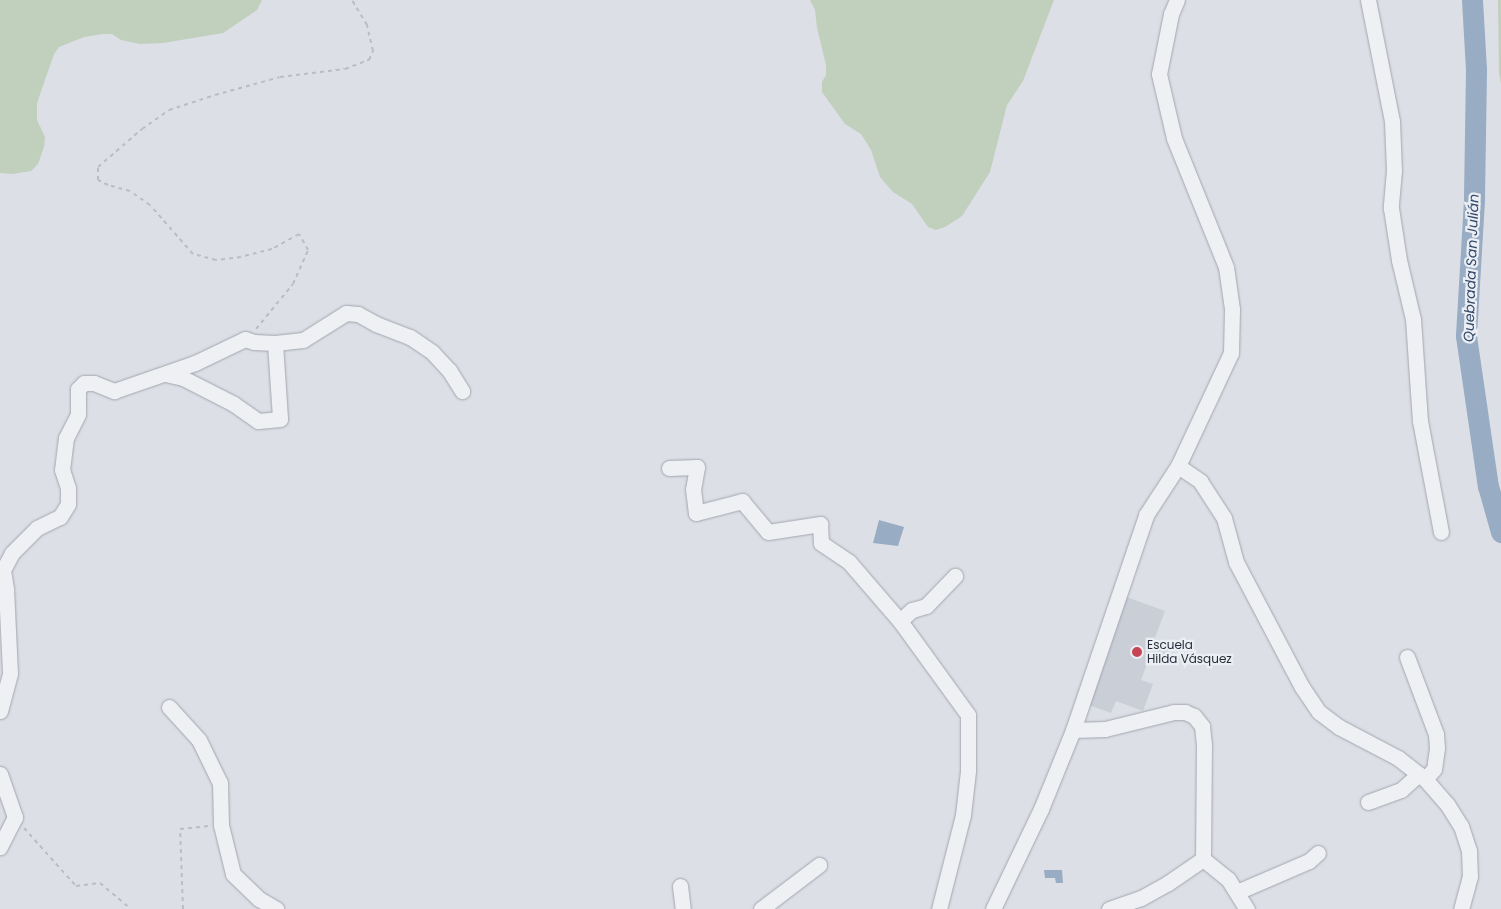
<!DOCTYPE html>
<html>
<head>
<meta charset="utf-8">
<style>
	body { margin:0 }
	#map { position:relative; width:1501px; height:909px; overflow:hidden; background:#dcdfe5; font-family:Poppins,sans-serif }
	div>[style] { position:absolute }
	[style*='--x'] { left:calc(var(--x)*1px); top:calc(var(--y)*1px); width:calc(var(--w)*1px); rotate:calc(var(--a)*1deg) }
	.built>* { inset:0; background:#caced7 }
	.green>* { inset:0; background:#c1cfbd }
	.water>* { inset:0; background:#98acc4 }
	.river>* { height:21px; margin:-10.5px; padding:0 10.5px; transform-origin:10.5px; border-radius:10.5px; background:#98acc4 }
	.path>* { height:2px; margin-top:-1px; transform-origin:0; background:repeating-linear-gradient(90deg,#babdc4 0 4px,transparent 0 8px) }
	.roads { filter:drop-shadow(0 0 1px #a2a6af) drop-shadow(0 0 1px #a2a6af) }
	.minor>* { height:15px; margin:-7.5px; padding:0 7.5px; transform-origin:7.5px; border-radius:7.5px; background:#eef0f4 }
	.dots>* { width:14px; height:14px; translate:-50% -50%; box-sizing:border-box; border:2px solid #ebeef3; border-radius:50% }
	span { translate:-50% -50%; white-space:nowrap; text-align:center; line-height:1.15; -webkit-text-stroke:4.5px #ebeef3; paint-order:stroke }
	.poi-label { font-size:12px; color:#272d3b }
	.left { translate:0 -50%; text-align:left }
	.water-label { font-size:14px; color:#334a6c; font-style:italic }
</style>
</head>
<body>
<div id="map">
	<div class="built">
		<i style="clip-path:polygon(1124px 596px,1165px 611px,1153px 643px,1171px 649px,1167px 661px,1150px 656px,1141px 680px,1153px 684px,1143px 711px,1116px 701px,1111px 713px,1086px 704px)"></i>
	</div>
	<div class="green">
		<i style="clip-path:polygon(0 0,262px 0,257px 10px,223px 33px,163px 43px,140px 44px,121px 40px,112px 34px,103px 34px,84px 37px,59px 47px,54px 54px,37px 103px,37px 120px,45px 137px,44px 147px,38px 164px,31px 171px,12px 174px,0 173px)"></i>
		<i style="clip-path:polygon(810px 0,1054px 0,1023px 81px,1007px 105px,990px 172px,962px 216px,945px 227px,936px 230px,928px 227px,912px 204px,893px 192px,880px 177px,871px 150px,861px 134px,845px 124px,822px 92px,822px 82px,826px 75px,826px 65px,817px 28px,815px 10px)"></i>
		<i style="clip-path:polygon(1498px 0,1501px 0,1501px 84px,1499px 73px)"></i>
	</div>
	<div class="water">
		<i style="clip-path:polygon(879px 520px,904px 527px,898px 546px,873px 543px)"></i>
		<i style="clip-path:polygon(1044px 870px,1062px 870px,1063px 883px,1056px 883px,1055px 878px,1045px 878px)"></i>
	</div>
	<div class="river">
		<i style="--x:1472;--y:0;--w:70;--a:86.7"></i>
		<i style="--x:1476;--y:70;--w:130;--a:90.9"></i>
		<i style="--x:1474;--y:200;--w:136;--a:93.4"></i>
		<i style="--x:1466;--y:336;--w:152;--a:81.7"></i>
		<i style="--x:1488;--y:486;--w:48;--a:74.2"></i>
	</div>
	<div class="path">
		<i style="--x:256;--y:329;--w:58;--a:-50.6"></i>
		<i style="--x:293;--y:284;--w:37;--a:-66"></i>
		<i style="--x:308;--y:250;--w:18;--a:-119"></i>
		<i style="--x:299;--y:234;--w:31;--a:151"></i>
		<i style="--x:272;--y:249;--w:32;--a:166"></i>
		<i style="--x:241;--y:257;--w:25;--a:173"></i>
		<i style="--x:216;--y:260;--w:24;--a:-165"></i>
		<i style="--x:193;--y:254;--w:65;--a:-131.3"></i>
		<i style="--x:150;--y:205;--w:24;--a:-145"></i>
		<i style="--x:130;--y:191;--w:23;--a:-165"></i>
		<i style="--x:108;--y:185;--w:11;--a:-153"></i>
		<i style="--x:98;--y:180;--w:13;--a:-90"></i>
		<i style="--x:98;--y:167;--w:58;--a:-40.8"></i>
		<i style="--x:142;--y:129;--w:33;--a:-35"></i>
		<i style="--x:169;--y:110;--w:48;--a:-18.1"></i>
		<i style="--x:215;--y:95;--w:67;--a:-15.5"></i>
		<i style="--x:280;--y:77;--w:65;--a:-7"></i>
		<i style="--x:345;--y:69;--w:26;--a:-21"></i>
		<i style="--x:369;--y:60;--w:10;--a:-66"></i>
		<i style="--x:373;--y:51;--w:27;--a:-103"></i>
		<i style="--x:367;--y:25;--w:29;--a:-121"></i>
		<i style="--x:24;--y:828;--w:78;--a:48.1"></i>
		<i style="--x:76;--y:886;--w:24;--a:-7"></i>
		<i style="--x:100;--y:883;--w:40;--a:40"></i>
		<i style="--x:183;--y:909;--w:80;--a:-92.1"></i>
		<i style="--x:180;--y:829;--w:29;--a:-6"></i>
	</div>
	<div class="roads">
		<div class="minor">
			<i style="--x:1368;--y:0;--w:123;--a:78.8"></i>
			<i style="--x:1392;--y:121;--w:49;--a:87.7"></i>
			<i style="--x:1394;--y:170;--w:38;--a:95"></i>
			<i style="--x:1391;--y:208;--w:53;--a:81.3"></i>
			<i style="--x:1399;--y:260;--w:61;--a:76.7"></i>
			<i style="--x:1413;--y:319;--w:102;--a:86.1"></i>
			<i style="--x:1420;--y:421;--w:113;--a:79.3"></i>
			<i style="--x:275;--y:343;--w:28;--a:-6"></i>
			<i style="--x:303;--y:340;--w:51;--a:-32.1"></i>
			<i style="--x:346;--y:313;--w:12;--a:5"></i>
			<i style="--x:358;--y:314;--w:21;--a:29"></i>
			<i style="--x:376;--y:324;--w:36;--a:21"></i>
			<i style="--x:410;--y:337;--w:27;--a:34"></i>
			<i style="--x:432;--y:352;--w:25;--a:47"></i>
			<i style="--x:449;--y:370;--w:25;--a:58"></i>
			<i style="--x:1178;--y:466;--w:27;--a:34"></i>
			<i style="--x:1200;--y:481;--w:44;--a:57"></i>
			<i style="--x:1224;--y:518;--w:46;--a:74.7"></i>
			<i style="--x:1236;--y:562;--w:141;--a:62.2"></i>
			<i style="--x:1302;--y:687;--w:30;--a:56"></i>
			<i style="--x:1319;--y:712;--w:25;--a:37"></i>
			<i style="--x:1339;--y:727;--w:67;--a:27.7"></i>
			<i style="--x:1398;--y:758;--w:34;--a:38"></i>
			<i style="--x:1425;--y:779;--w:33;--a:49"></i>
			<i style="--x:1447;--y:804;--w:26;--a:58"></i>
			<i style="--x:1461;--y:826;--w:25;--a:72"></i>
			<i style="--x:1469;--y:850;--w:26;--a:88"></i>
			<i style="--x:1470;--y:876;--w:34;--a:105"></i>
			<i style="--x:669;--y:468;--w:28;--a:-2"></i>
			<i style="--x:697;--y:467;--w:22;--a:100"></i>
			<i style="--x:693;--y:489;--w:24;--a:83"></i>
			<i style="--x:696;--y:513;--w:48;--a:-14.6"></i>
			<i style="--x:742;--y:501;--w:40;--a:50"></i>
			<i style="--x:768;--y:532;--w:53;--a:-8.7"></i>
			<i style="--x:820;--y:524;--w:19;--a:87"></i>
			<i style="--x:821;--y:543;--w:34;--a:34"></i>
			<i style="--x:849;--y:562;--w:78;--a:49.2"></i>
			<i style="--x:900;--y:621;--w:116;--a:54.1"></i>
			<i style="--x:968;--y:715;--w:56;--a:90"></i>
			<i style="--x:968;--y:771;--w:44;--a:96.5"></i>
			<i style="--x:963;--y:815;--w:97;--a:104.3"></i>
			<i style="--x:900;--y:621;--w:16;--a:-43"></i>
			<i style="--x:912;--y:610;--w:15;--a:-16"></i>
			<i style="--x:926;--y:606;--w:42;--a:-46"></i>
			<i style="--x:1407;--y:657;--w:82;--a:69.4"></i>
			<i style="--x:1436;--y:734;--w:14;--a:86"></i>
			<i style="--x:1437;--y:748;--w:21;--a:98"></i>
			<i style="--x:1434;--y:769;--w:13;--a:132"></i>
			<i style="--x:169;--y:707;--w:45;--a:47.7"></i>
			<i style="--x:199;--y:740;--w:48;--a:64"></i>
			<i style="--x:220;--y:783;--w:42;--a:88.6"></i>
			<i style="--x:221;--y:825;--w:50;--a:76.2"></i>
			<i style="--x:233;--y:874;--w:36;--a:44"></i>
			<i style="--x:259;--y:899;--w:20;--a:30"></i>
			<i style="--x:0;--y:711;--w:39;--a:-75"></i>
			<i style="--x:10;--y:673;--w:84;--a:-92.7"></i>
			<i style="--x:6;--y:589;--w:19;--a:-99"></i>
			<i style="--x:3;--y:570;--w:19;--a:-62"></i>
			<i style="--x:12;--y:553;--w:35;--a:-45"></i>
			<i style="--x:37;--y:528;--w:25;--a:-26"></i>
			<i style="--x:60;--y:517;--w:15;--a:-58"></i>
			<i style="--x:68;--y:504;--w:16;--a:-90"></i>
			<i style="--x:68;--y:488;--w:19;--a:-108"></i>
			<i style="--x:62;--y:470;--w:32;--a:-83"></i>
			<i style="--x:66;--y:438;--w:27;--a:-63"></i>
			<i style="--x:78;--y:414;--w:25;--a:-90"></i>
			<i style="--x:78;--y:389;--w:8;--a:-45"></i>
			<i style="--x:84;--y:383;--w:10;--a:0"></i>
			<i style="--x:94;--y:383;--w:22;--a:22"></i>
			<i style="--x:114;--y:391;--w:86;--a:-19.1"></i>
			<i style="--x:195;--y:363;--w:55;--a:-25.6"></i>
			<i style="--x:245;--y:339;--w:9;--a:18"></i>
			<i style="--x:254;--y:342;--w:21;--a:3"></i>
			<i style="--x:275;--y:343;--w:76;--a:86.2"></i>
			<i style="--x:280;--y:419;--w:22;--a:175"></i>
			<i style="--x:258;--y:421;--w:29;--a:-145"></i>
			<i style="--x:234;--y:404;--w:57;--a:-153"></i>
			<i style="--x:183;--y:378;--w:18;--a:-167"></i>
			<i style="--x:1073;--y:730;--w:32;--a:-2"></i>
			<i style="--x:1105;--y:729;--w:71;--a:-13.8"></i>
			<i style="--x:1174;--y:712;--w:11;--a:0"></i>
			<i style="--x:1185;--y:712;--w:10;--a:24"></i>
			<i style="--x:1194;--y:716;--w:13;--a:51"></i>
			<i style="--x:1202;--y:726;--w:19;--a:84"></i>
			<i style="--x:1204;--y:745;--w:114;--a:90.5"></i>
			<i style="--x:1203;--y:859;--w:32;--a:39"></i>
			<i style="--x:1228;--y:879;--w:36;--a:58"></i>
			<i style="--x:0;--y:774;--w:46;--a:70.8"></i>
			<i style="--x:15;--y:817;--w:34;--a:117"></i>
			<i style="--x:1368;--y:802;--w:35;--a:-20"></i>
			<i style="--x:1401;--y:790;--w:24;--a:-42"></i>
			<i style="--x:680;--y:886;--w:23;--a:83"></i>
			<i style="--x:1237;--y:892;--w:78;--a:-23.3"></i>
			<i style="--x:1309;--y:861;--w:12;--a:-42"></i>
			<i style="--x:761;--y:909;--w:73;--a:-37.2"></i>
			<i style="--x:993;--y:909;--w:111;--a:-64.4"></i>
			<i style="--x:1041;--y:809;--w:85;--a:-67.9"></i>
			<i style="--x:1073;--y:730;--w:227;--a:-71.2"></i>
			<i style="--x:1146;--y:515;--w:59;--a:-56.9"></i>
			<i style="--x:1178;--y:466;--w:125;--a:-64.9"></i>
			<i style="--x:1231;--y:353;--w:44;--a:-88.7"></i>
			<i style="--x:1232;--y:309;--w:42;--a:-98.1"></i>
			<i style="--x:1226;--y:267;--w:139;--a:-112"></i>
			<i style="--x:1174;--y:138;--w:66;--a:-103.2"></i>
			<i style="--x:1159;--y:74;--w:61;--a:-78.7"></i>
			<i style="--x:1171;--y:14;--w:15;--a:-67"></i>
			<i style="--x:1109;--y:909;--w:34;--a:-19"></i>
			<i style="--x:1141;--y:898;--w:31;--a:-29"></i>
			<i style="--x:1168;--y:883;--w:42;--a:-34.4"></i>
		</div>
	</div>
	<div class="dots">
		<i style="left:1137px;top:652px;background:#c64554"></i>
	</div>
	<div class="poi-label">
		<span class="left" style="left:1147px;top:652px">Escuela<br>Hilda Vásquez</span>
	</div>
	<div class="water-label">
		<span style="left:1471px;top:268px;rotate:-88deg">Quebrada San Julián</span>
	</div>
</div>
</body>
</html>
